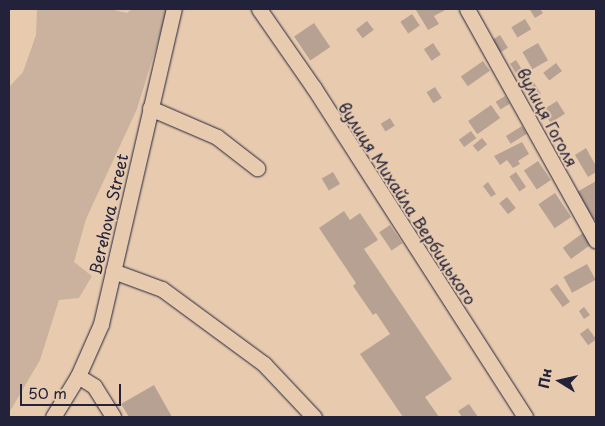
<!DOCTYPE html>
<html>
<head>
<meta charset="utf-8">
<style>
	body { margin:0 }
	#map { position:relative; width:605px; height:426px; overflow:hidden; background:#e8cbaf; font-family:"Playpen Sans",sans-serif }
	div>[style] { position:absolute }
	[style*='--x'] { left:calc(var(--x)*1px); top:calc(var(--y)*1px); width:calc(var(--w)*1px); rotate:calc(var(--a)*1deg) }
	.green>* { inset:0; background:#cbb29e }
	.building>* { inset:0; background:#b7a192; transform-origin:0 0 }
	.roads { filter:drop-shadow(0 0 1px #22223b) drop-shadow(0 0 1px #22223b) }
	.minor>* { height:15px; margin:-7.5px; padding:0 7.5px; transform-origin:7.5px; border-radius:7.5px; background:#e8cbaf }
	span { translate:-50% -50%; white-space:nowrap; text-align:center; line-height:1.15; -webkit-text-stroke:4px #e8cbaf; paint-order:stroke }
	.street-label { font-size:16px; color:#22223b }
	.frame { position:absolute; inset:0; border:10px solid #22223b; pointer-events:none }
	.north { position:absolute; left:535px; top:356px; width:50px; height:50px; -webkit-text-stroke:4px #e8cbaf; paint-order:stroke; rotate:280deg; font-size:14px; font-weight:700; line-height:20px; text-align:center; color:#22223b }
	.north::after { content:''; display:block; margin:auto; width:18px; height:22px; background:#22223b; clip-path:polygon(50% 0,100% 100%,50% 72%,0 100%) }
	.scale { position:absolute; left:20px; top:384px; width:101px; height:22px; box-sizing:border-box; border:2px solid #22223b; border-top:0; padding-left:6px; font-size:15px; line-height:18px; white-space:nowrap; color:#22223b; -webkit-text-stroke:4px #e8cbaf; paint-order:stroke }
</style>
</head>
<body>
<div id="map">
	<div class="green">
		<i style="clip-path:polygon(37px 9px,109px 9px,127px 13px,132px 9px,168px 9px,137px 109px,86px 219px,74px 262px,92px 276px,79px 298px,59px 300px,40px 360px,9px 413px,9px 87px,23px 72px,36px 35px)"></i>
	</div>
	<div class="building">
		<i style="clip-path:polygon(419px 9px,447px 9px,434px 16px,439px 24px,428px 30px,416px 10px)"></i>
		<i style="clip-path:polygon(540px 9px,543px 13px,535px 18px,530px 10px)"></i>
		<i style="left:412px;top:14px;width:14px;height:14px;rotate:56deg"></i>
		<i style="left:525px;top:19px;width:12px;height:16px;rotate:59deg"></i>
		<i style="left:367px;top:21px;width:11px;height:14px;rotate:52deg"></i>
		<i style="left:314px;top:23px;width:29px;height:24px;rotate:56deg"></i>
		<i style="left:500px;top:35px;width:15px;height:9px;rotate:58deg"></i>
		<i style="left:433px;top:43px;width:14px;height:11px;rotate:56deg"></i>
		<i style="left:538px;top:43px;width:20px;height:18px;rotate:60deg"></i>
		<i style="left:516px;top:60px;width:22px;height:7px;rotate:58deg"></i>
		<i style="left:483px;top:61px;width:12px;height:27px;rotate:55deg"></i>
		<i style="left:556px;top:63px;width:10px;height:16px;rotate:53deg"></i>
		<i style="left:533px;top:81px;width:15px;height:10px;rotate:58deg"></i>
		<i style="left:435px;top:87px;width:13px;height:10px;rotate:58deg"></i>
		<i style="left:505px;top:96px;width:9px;height:11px;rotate:58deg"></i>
		<i style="left:557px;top:101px;width:15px;height:17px;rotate:58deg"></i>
		<i style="left:491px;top:105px;width:16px;height:28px;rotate:55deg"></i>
		<i style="left:390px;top:118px;width:9px;height:11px;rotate:58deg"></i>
		<i style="left:522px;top:126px;width:9px;height:19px;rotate:58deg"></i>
		<i style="left:471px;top:131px;width:9px;height:15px;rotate:54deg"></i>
		<i style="left:482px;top:138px;width:8px;height:12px;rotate:50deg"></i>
		<i style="clip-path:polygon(522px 142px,529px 154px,518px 161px,520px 164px,513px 168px,507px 160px,500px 165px,494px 156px)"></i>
		<i style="clip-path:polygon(586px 148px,596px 166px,596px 172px,588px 177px,575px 155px)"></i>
		<i style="left:538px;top:161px;width:23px;height:17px;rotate:56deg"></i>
		<i style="left:333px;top:172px;width:14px;height:13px;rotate:60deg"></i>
		<i style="left:516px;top:172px;width:18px;height:8px;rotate:56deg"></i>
		<i style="clip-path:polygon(596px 181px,596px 218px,594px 220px,577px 192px)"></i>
		<i style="clip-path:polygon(488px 182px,496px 194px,491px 197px,483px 186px)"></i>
		<i style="left:555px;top:193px;width:29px;height:20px;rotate:56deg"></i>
		<i style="left:507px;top:197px;width:14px;height:10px;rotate:51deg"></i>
		<i style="clip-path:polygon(344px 211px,350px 220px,360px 213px,378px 240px,364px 249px,452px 379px,425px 397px,439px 417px,403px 417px,360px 354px,390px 334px,376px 313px,373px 315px,353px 286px,356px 283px,319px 228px)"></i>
		<i style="left:390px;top:225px;width:22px;height:13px;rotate:56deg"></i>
		<i style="left:583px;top:233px;width:14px;height:25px;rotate:54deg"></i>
		<i style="left:587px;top:264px;width:18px;height:27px;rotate:61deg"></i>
		<i style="left:557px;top:284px;width:22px;height:9px;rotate:54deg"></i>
		<i style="clip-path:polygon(584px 307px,590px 315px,584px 319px,579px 311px)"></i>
		<i style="left:588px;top:328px;width:14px;height:10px;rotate:54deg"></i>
		<i style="clip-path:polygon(154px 385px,172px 417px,129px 417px,121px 404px)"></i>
		<i style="clip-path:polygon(469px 404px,478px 417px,462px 417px,458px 411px)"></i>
	</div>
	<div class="roads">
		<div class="minor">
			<i style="--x:259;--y:9;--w:96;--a:55.2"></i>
			<i style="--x:314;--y:88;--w:391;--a:57.3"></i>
			<i style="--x:467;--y:9;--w:265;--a:60.9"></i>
			<i style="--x:150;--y:108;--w:73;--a:23.4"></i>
			<i style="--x:217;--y:137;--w:51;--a:37.8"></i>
			<i style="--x:113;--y:271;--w:52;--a:20.2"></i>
			<i style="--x:162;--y:289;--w:127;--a:36.3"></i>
			<i style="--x:264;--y:364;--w:73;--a:46.7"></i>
			<i style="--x:78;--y:376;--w:19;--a:32"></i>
			<i style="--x:94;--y:386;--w:36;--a:58"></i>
			<i style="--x:53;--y:417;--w:48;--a:-58.6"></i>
			<i style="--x:78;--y:376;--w:57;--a:-66.1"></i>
			<i style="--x:101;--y:324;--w:323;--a:-77"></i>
		</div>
	</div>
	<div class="street-label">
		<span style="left:548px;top:117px;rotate:62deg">вулиця Гоголя</span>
		<span style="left:408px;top:203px;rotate:57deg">вулиця Михайла Вербицького</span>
		<span style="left:108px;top:214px;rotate:-77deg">Berehova Street</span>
	</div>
	<div class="frame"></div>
	<div class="north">Пн</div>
	<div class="scale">50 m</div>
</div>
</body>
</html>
